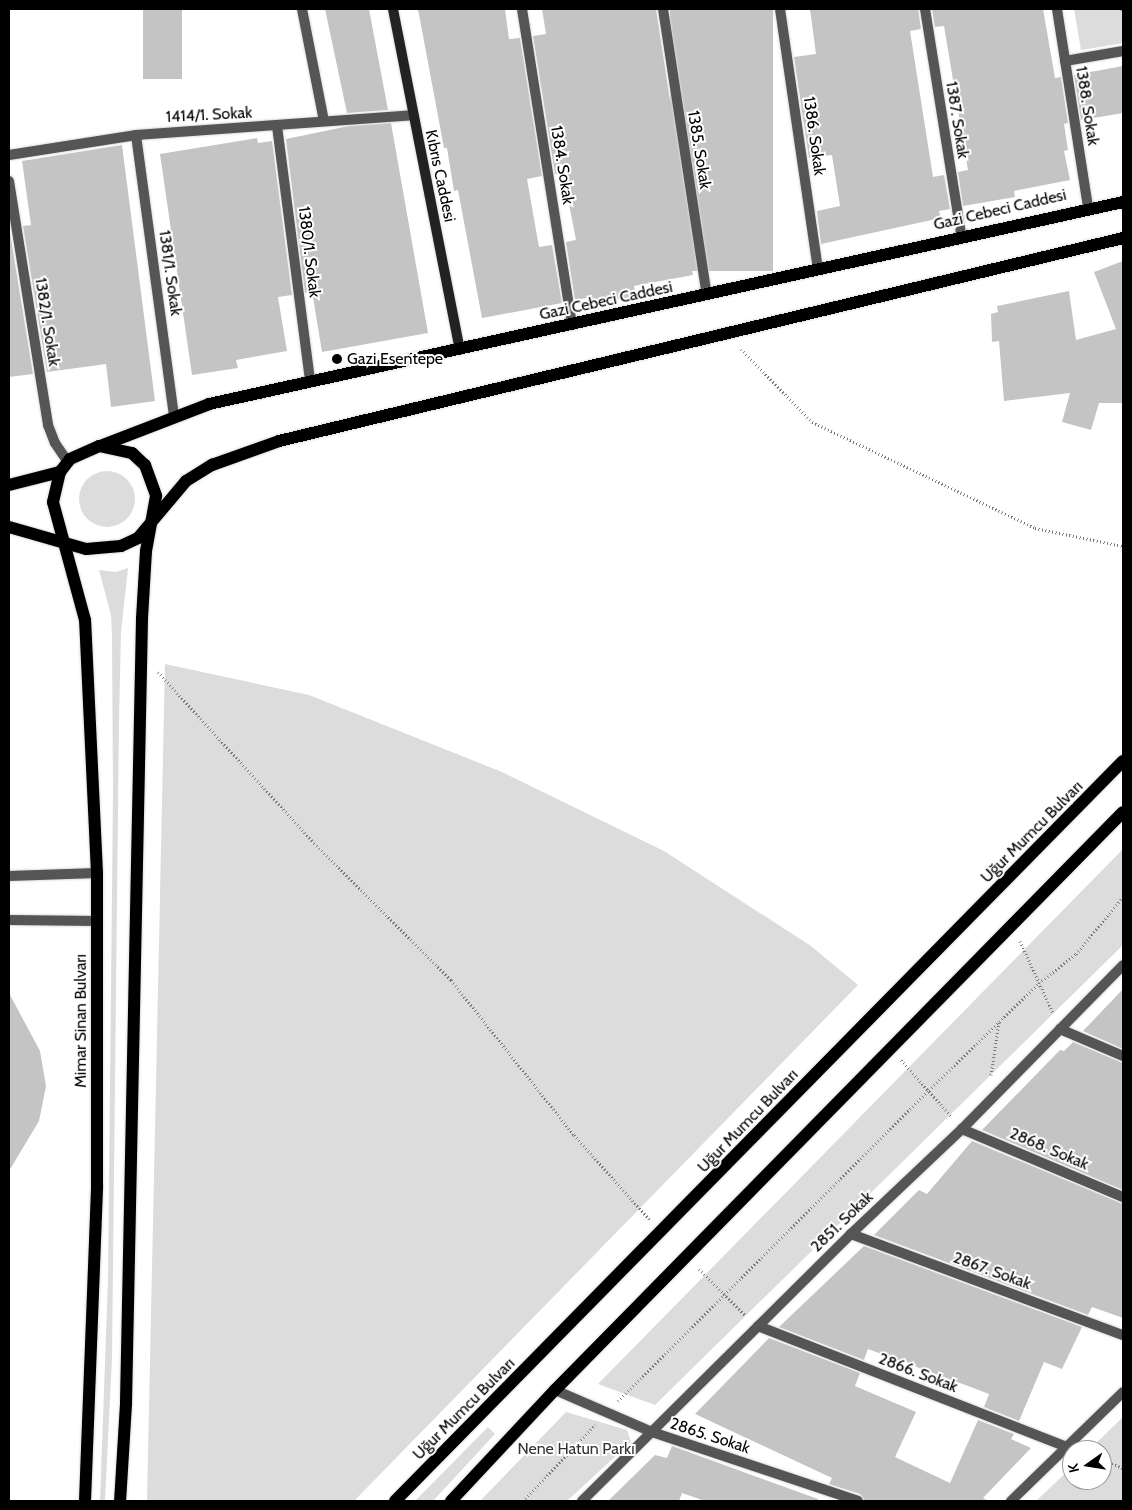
<!DOCTYPE html>
<html>
<head>
<meta charset="utf-8">
<style>
	body { margin:0 }
	#map { position:relative; width:1132px; height:1510px; overflow:hidden; background:#fff; font-family:Cabin,sans-serif }
	div>[style] { position:absolute }
	[style*='--x'] { left:calc(var(--x)*1px); top:calc(var(--y)*1px); width:calc(var(--w)*1px); rotate:calc(var(--a)*1deg) }
	.green>* { inset:0; background:#dcdcdc }
	.round { border-radius:50% }
	.building>* { inset:0; background:#c4c4c4; transform-origin:0 0 }
	.path>* { height:3px; margin-top:-1.5px; transform-origin:0; background:repeating-linear-gradient(90deg,#777 0 1px,transparent 0 3.5px) }
	.roads { filter:drop-shadow(0 0 1px #dbdbdb) drop-shadow(0 0 1px #dbdbdb) }
	.service>* { height:10px; margin:-5px; padding:0 5px; transform-origin:5px; border-radius:5px; background:#555 }
	.minor>* { height:10px; margin:-5px; padding:0 5px; transform-origin:5px; border-radius:5px; background:#555 }
	.tertiary>* { height:10px; margin:-5px; padding:0 5px; transform-origin:5px; border-radius:5px; background:#555 }
	.secondary>* { height:10px; margin:-5px; padding:0 5px; transform-origin:5px; border-radius:5px; background:#222 }
	.primary>* { height:12px; margin:-6px; padding:0 6px; transform-origin:6px; border-radius:6px; background:#000 }
	.dots>* { width:14px; height:14px; translate:-50% -50%; box-sizing:border-box; border:2px solid #fff; border-radius:50% }
	span { translate:-50% -50%; white-space:nowrap; text-align:center; line-height:1.15; -webkit-text-stroke:4px #fff; paint-order:stroke }
	.street-label { font-size:16px; color:#000 }
	.poi-label { font-size:16px; color:#000 }
	.left { translate:0 -50%; text-align:left }
	.park-label { font-size:16px; color:#333 }
	.frame { position:absolute; inset:0; border:10px solid #000; pointer-events:none }
	.north { position:absolute; left:1062px; top:1440px; width:50px; height:50px; box-sizing:border-box; background:#fff; border:1px solid #999; border-radius:50%; rotate:257deg; font-size:14px; font-weight:700; line-height:20px; text-align:center; color:#000 }
	.north::after { content:''; display:block; margin:auto; width:18px; height:22px; background:#000; clip-path:polygon(50% 0,100% 100%,50% 72%,0 100%) }
</style>
</head>
<body>
<div id="map">
	<div class="green">
		<i style="clip-path:polygon(1074px 9px,1123px 9px,1123px 43px,1081px 50px)"></i>
		<i class="round" style="left:79px;top:471px;width:56px;height:56px"></i>
		<i style="clip-path:polygon(128px 568px,121px 632px,119px 720px,112px 1358px,105px 1501px,100px 1501px,108px 1279px,113px 794px,112px 636px,111px 615px,99px 570px,116px 572px)"></i>
		<i style="clip-path:polygon(165px 664px,309px 695px,502px 772px,664px 851px,811px 946px,858px 985px,354px 1501px,147px 1501px)"></i>
		<i style="clip-path:polygon(1123px 849px,1123px 945px,655px 1405px,598px 1384px)"></i>
		<i style="clip-path:polygon(566px 1412px,627px 1430px,631px 1442px,567px 1501px,480px 1501px)"></i>
		<i style="clip-path:polygon(1123px 1417px,1123px 1501px,1036px 1501px,1072px 1467px,1072px 1480px,1102px 1480px,1102px 1450px,1089px 1450px)"></i>
		<i style="clip-path:polygon(488px 1427px,495px 1434px,433px 1501px,415px 1501px)"></i>
	</div>
	<div class="building">
		<i style="left:143px;top:9px;width:39px;height:70px"></i>
		<i style="clip-path:polygon(325px 9px,369px 9px,388px 110px,347px 113px)"></i>
		<i style="clip-path:polygon(418px 9px,505px 9px,509px 39px,520px 38px,542px 176px,527px 179px,539px 247px,552px 245px,562px 303px,482px 318px,458px 190px,454px 191px,447px 148px,444px 148px)"></i>
		<i style="clip-path:polygon(542px 9px,656px 9px,696px 270px,692px 271px,693px 275px,634px 286px,636px 296px,588px 305px,587px 298px,575px 300px,566px 242px,576px 240px,563px 173px,555px 174px,533px 36px,546px 34px)"></i>
		<i style="left:670px;top:9px;width:103px;height:262px"></i>
		<i style="clip-path:polygon(810px 9px,918px 9px,921px 29px,910px 31px,933px 177px,944px 175px,950px 209px,939px 211px,941px 218px,821px 244px,817px 211px,840px 206px,832px 155px,809px 158px,794px 57px,816px 54px)"></i>
		<i style="clip-path:polygon(932px 9px,1043px 9px,1055px 78px,1061px 77px,1068px 123px,1064px 124px,1068px 150px,1064px 151px,1070px 180px,1014px 191px,1015px 197px,963px 206px,958px 172px,968px 170px,944px 26px,935px 27px)"></i>
		<i style="clip-path:polygon(1123px 66px,1123px 113px,1081px 120px,1074px 75px)"></i>
		<i style="clip-path:polygon(391px 123px,428px 333px,322px 352px,312px 291px,305px 293px,286px 139px,349px 126px)"></i>
		<i style="clip-path:polygon(257px 138px,258px 143px,272px 141px,292px 295px,278px 297px,287px 351px,236px 360px,238px 368px,192px 375px,160px 154px)"></i>
		<i style="clip-path:polygon(122px 145px,155px 401px,111px 407px,106px 364px,47px 372px,23px 226px,31px 225px,22px 161px)"></i>
		<i style="clip-path:polygon(9px 227px,33px 374px,9px 377px)"></i>
		<i style="clip-path:polygon(1123px 261px,1123px 403px,1099px 403px,1091px 430px,1062px 422px,1070px 393px,1004px 401px,999px 341px,992px 342px,991px 314px,998px 312px,997px 306px,1069px 291px,1076px 340px,1116px 329px,1094px 272px)"></i>
		<i style="clip-path:polygon(1123px 989px,1123px 1049px,1083px 1031px)"></i>
		<i style="clip-path:polygon(9px 993px,40px 1051px,46px 1086px,39px 1121px,9px 1171px)"></i>
		<i style="clip-path:polygon(1073px 1042px,1123px 1063px,1123px 1190px,982px 1130px,1060px 1050px,1064px 1051px)"></i>
		<i style="clip-path:polygon(972px 1141px,1123px 1204px,1123px 1318px,1092px 1307px,1088px 1315px,874px 1235px,919px 1190px,927px 1194px)"></i>
		<i style="clip-path:polygon(864px 1246px,1082px 1327px,1062px 1369px,1044px 1362px,1019px 1421px,984px 1407px,989px 1394px,968px 1386px,868px 1349px,864px 1360px,779px 1327px)"></i>
		<i style="clip-path:polygon(769px 1338px,860px 1373px,855px 1386px,916px 1412px,895px 1457px,950px 1483px,978px 1420px,1014px 1434px,1011px 1439px,1031px 1448px,983px 1498px,989px 1501px,865px 1501px,860px 1494px,829px 1484px,832px 1478px,695px 1414px)"></i>
		<i style="clip-path:polygon(672px 1446px,818px 1499px,818px 1501px,705px 1501px,682px 1493px,679px 1501px,608px 1501px,655px 1455px,667px 1458px)"></i>
	</div>
	<div class="path">
		<i style="--x:1122;--y:9;--w:3;--a:72"></i>
		<i style="--x:741;--y:349;--w:102;--a:45.8"></i>
		<i style="--x:812;--y:422;--w:247;--a:25.4"></i>
		<i style="--x:1035;--y:528;--w:90;--a:11.6"></i>
		<i style="--x:158;--y:672;--w:231;--a:47.6"></i>
		<i style="--x:314;--y:843;--w:194;--a:45"></i>
		<i style="--x:451;--y:980;--w:198;--a:51.6"></i>
		<i style="--x:574;--y:1135;--w:113;--a:48.2"></i>
		<i style="--x:1020;--y:941;--w:79;--a:65.4"></i>
		<i style="--x:901;--y:1060;--w:76;--a:48.2"></i>
		<i style="--x:991;--y:1075;--w:54;--a:-81.4"></i>
		<i style="--x:699;--y:1269;--w:66;--a:45"></i>
		<i style="--x:618;--y:1401;--w:440;--a:-45"></i>
		<i style="--x:929;--y:1090;--w:153;--a:-44.2"></i>
		<i style="--x:1039;--y:983;--w:47;--a:-38.1"></i>
		<i style="--x:1076;--y:954;--w:74;--a:-50.5"></i>
		<i style="--x:1102;--y:1460;--w:22;--a:21"></i>
		<i style="--x:523;--y:1501;--w:105;--a:-46.5"></i>
	</div>
	<div class="roads">
		<div class="service">
			<i style="--x:9;--y:876;--w:88;--a:-2"></i>
			<i style="--x:9;--y:920;--w:89;--a:0.6"></i>
		</div>
		<div class="minor">
			<i style="--x:302;--y:9;--w:114;--a:78.9"></i>
			<i style="--x:522;--y:9;--w:320;--a:81"></i>
			<i style="--x:663;--y:9;--w:289;--a:81.3"></i>
			<i style="--x:780;--y:9;--w:262;--a:81.7"></i>
			<i style="--x:925;--y:9;--w:229;--a:80.9"></i>
			<i style="--x:1057;--y:9;--w:200;--a:81.1"></i>
			<i style="--x:1065;--y:61;--w:59;--a:-9.8"></i>
			<i style="--x:277;--y:126;--w:257;--a:82.6"></i>
			<i style="--x:136;--y:135;--w:283;--a:82.3"></i>
			<i style="--x:9;--y:155;--w:129;--a:-8.9"></i>
			<i style="--x:136;--y:135;--w:277;--a:-4.1"></i>
			<i style="--x:9;--y:181;--w:247;--a:80.9"></i>
			<i style="--x:48;--y:425;--w:19;--a:69"></i>
			<i style="--x:55;--y:443;--w:23;--a:56"></i>
			<i style="--x:1060;--y:1029;--w:69;--a:23.2"></i>
			<i style="--x:962;--y:1129;--w:175;--a:22.9"></i>
			<i style="--x:851;--y:1234;--w:290;--a:20.4"></i>
			<i style="--x:758;--y:1326;--w:332;--a:21.4"></i>
			<i style="--x:555;--y:1390;--w:106;--a:23.4"></i>
			<i style="--x:652;--y:1432;--w:217;--a:18.5"></i>
			<i style="--x:582;--y:1501;--w:379;--a:-44.8"></i>
			<i style="--x:851;--y:1234;--w:153;--a:-43.4"></i>
			<i style="--x:962;--y:1129;--w:230;--a:-45.5"></i>
		</div>
		<div class="tertiary">
			<i style="--x:1011;--y:1501;--w:156;--a:-44.2"></i>
		</div>
		<div class="secondary">
			<i style="--x:393;--y:9;--w:347;--a:78.9"></i>
		</div>
		<div class="primary">
			<i style="--x:103;--y:445;--w:114;--a:-21.1"></i>
			<i style="--x:209;--y:404;--w:936;--a:-12.46"></i>
			<i style="--x:9;--y:485;--w:53;--a:-14.3"></i>
			<i style="--x:9;--y:527;--w:80;--a:15.9"></i>
			<i style="--x:86;--y:549;--w:35;--a:-5"></i>
			<i style="--x:121;--y:546;--w:19;--a:-25"></i>
			<i style="--x:138;--y:538;--w:75;--a:-49.9"></i>
			<i style="--x:186;--y:481;--w:31;--a:-32"></i>
			<i style="--x:212;--y:465;--w:71;--a:-19.7"></i>
			<i style="--x:279;--y:441;--w:868;--a:-13.52"></i>
			<i style="--x:85;--y:1501;--w:316;--a:-87.8"></i>
			<i style="--x:97;--y:1185;--w:312;--a:-90"></i>
			<i style="--x:97;--y:873;--w:253;--a:-92.7"></i>
			<i style="--x:85;--y:620;--w:122;--a:-105.2"></i>
			<i style="--x:53;--y:502;--w:31;--a:-77"></i>
			<i style="--x:60;--y:472;--w:16;--a:-52"></i>
			<i style="--x:70;--y:459;--w:32;--a:-24"></i>
			<i style="--x:99;--y:446;--w:34;--a:12"></i>
			<i style="--x:132;--y:453;--w:18;--a:43"></i>
			<i style="--x:145;--y:465;--w:33;--a:70"></i>
			<i style="--x:156;--y:496;--w:56;--a:100.3"></i>
			<i style="--x:146;--y:551;--w:68;--a:93.4"></i>
			<i style="--x:142;--y:619;--w:785;--a:91.17"></i>
			<i style="--x:126;--y:1404;--w:97;--a:93.5"></i>
			<i style="--x:395;--y:1501;--w:1038;--a:-45.47"></i>
			<i style="--x:451;--y:1501;--w:152;--a:-46.9"></i>
			<i style="--x:555;--y:1390;--w:810;--a:-45.5"></i>
		</div>
	</div>
	<div class="dots">
		<i style="left:337px;top:359px;background:#000"></i>
	</div>
	<div class="street-label">
		<span style="left:1087px;top:106px;rotate:81deg">1388. Sokak</span>
		<span style="left:209px;top:115px;rotate:-3deg">1414/1. Sokak</span>
		<span style="left:957px;top:120px;rotate:81deg">1387. Sokak</span>
		<span style="left:814px;top:136px;rotate:82deg">1386. Sokak</span>
		<span style="left:699px;top:150px;rotate:81deg">1385. Sokak</span>
		<span style="left:562px;top:165px;rotate:81deg">1384. Sokak</span>
		<span style="left:440px;top:176px;rotate:78deg">Kıbrıs Caddesi</span>
		<span style="left:1000px;top:210px;rotate:-13deg">Gazi Cebeci Caddesi</span>
		<span style="left:309px;top:252px;rotate:83deg">1380/1. Sokak</span>
		<span style="left:170px;top:273px;rotate:82deg">1381/1. Sokak</span>
		<span style="left:606px;top:301px;rotate:-12deg">Gazi Cebeci Caddesi</span>
		<span style="left:47px;top:322px;rotate:81deg">1382/1. Sokak</span>
		<span style="left:1032px;top:832px;rotate:-45deg">Uğur Mumcu Bulvarı</span>
		<span style="left:81px;top:1021px;rotate:-90deg">Mimar Sinan Bulvarı</span>
		<span style="left:748px;top:1121px;rotate:-46deg">Uğur Mumcu Bulvarı</span>
		<span style="left:1049px;top:1149px;rotate:23deg">2868. Sokak</span>
		<span style="left:842px;top:1222px;rotate:-44deg">2851. Sokak</span>
		<span style="left:992px;top:1271px;rotate:20deg">2867. Sokak</span>
		<span style="left:918px;top:1373px;rotate:21deg">2866. Sokak</span>
		<span style="left:464px;top:1409px;rotate:-45deg">Uğur Mumcu Bulvarı</span>
		<span style="left:710px;top:1436px;rotate:18deg">2865. Sokak</span>
	</div>
	<div class="poi-label">
		<span class="left" style="left:347px;top:359px">Gazi Esentepe</span>
	</div>
	<div class="park-label">
		<span style="left:576px;top:1449px">Nene Hatun Parkı</span>
	</div>
	<div class="frame"></div>
	<div class="north">K</div>
</div>
</body>
</html>
